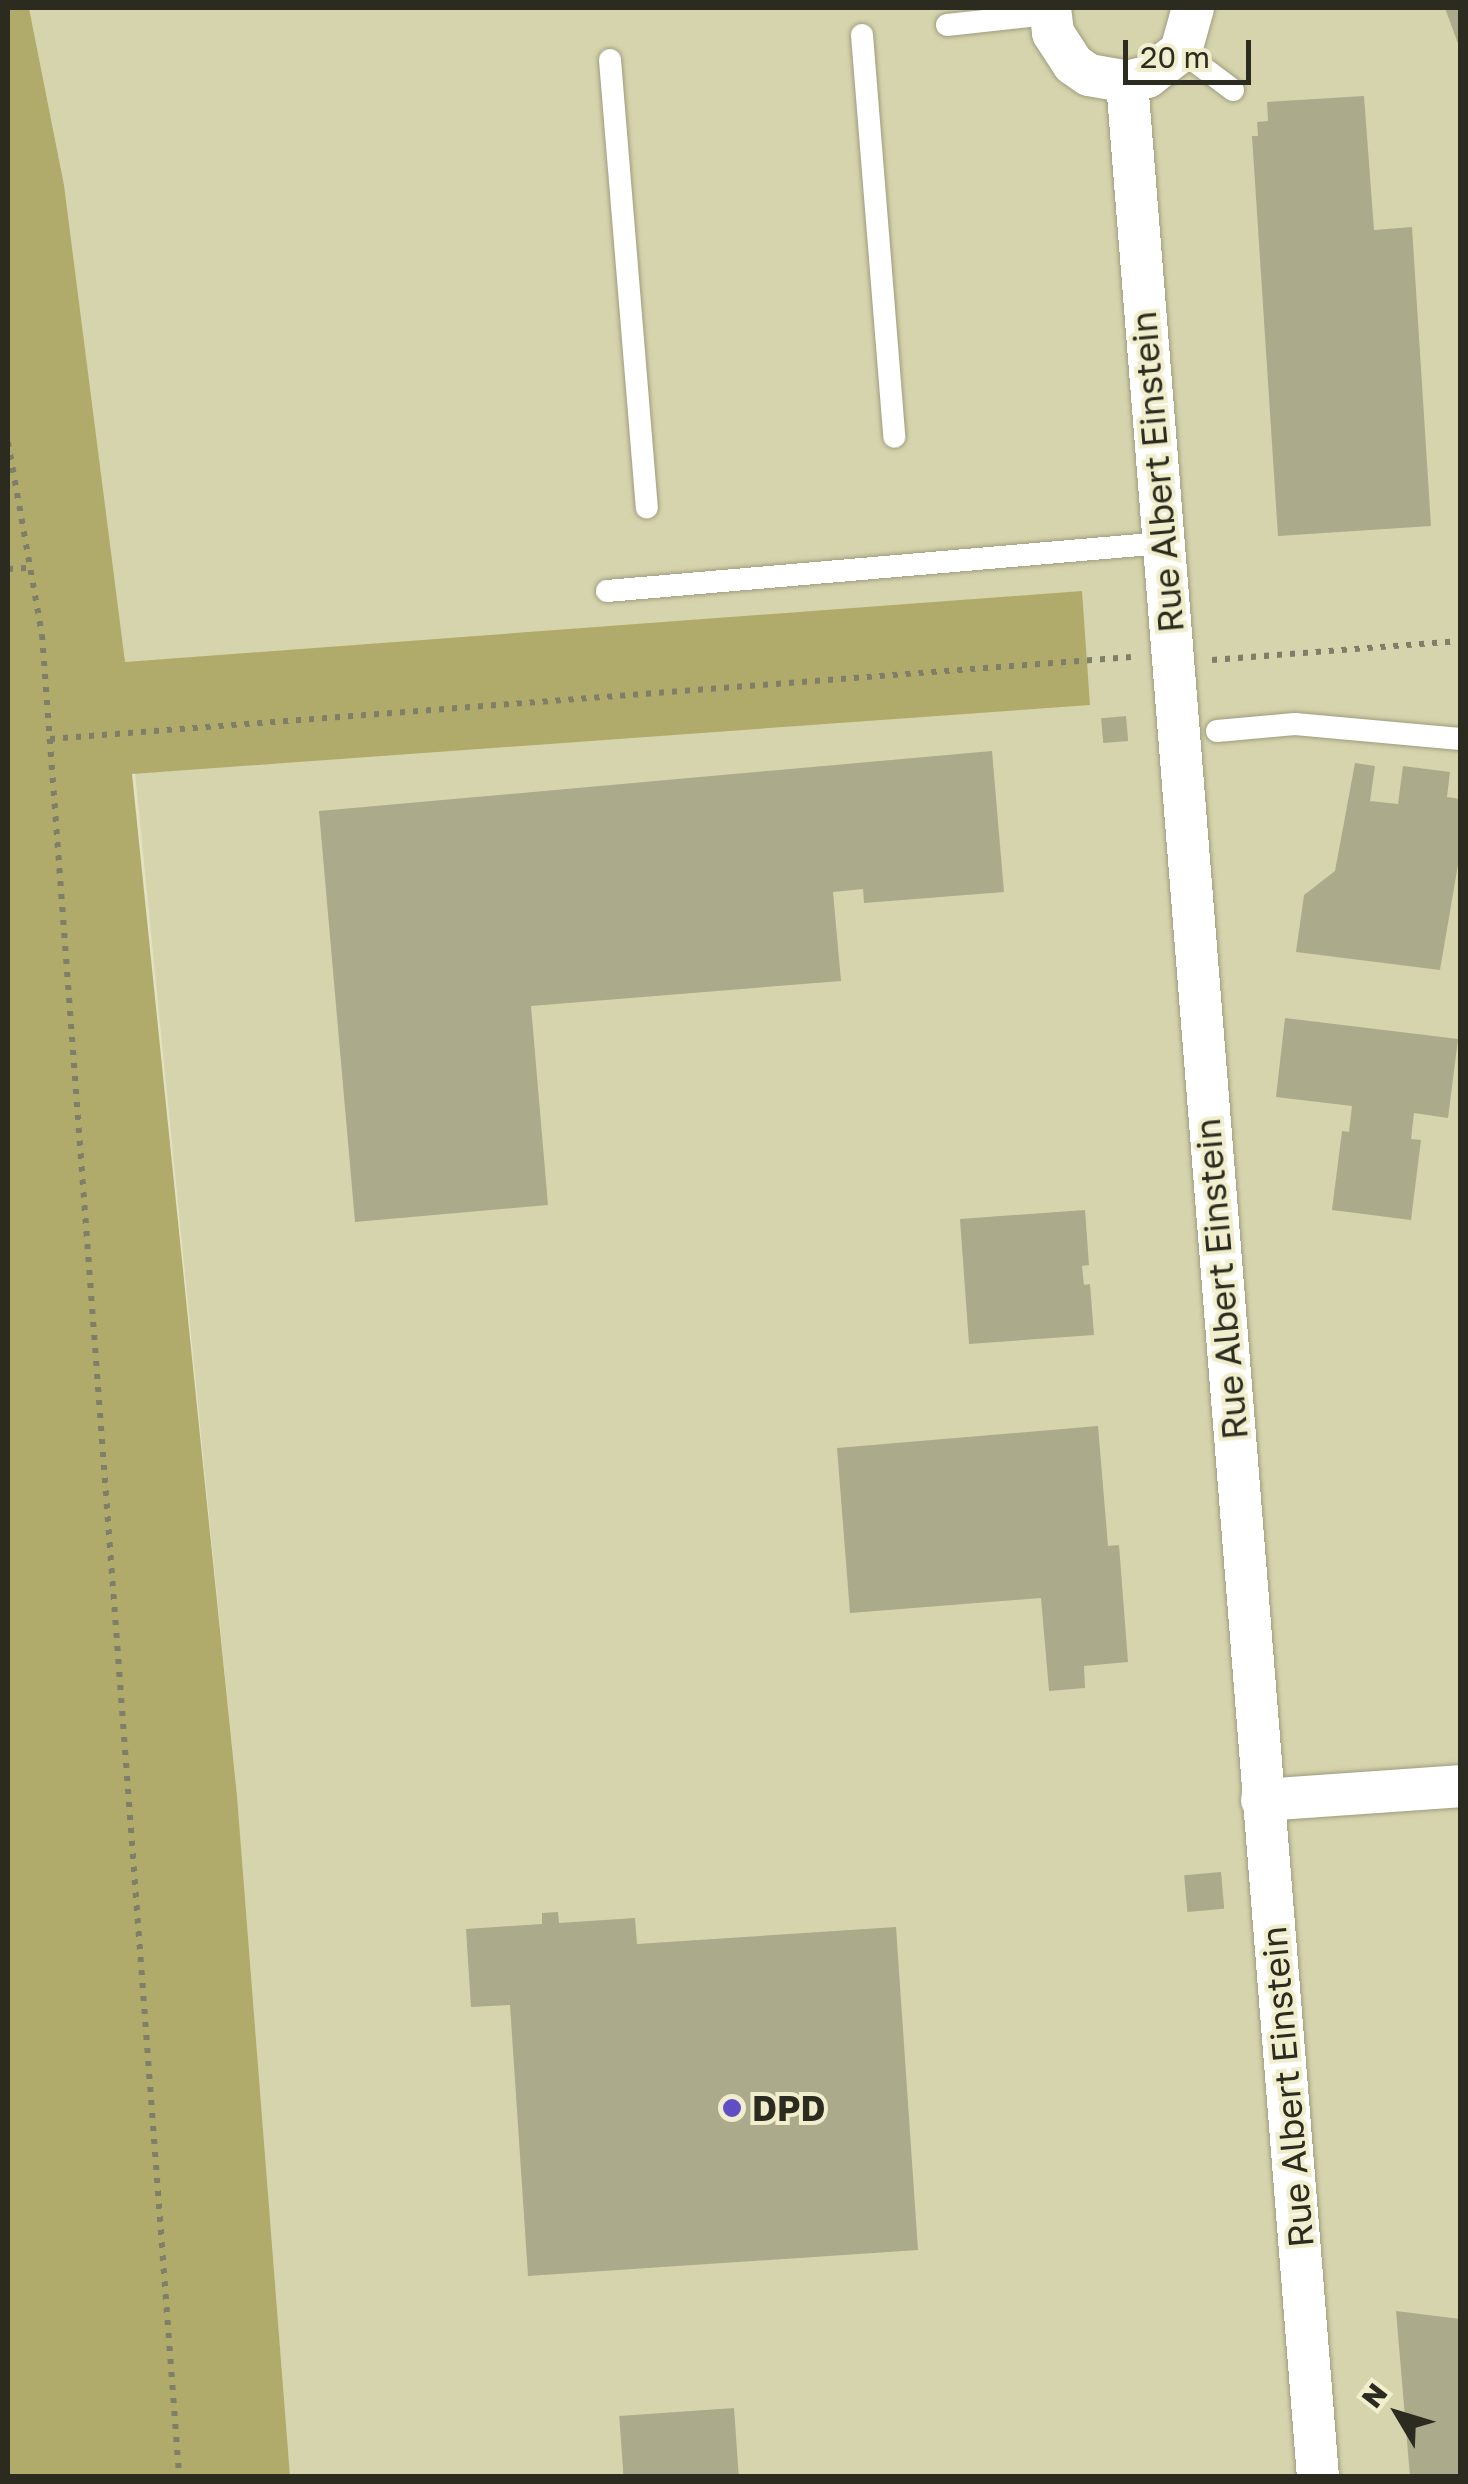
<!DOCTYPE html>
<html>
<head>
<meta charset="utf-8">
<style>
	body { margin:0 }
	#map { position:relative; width:1468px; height:2484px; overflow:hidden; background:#e2e1c1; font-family:"Golos Text",sans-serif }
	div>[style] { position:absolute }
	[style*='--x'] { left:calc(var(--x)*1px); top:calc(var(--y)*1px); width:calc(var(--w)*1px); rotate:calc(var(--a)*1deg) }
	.built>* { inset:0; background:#d6d4ad }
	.forest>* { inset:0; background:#b0ab6a }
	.building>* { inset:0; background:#abaa8b; transform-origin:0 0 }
	.path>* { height:6px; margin-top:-3px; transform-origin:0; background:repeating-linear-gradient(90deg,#7f7e69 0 5px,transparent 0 13px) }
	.roads { filter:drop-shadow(0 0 2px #9e9c7e) drop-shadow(0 0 2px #9e9c7e) }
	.service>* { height:22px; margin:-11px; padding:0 11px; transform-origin:11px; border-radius:11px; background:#fff }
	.minor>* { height:42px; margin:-21px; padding:0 21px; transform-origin:21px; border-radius:21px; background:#fff }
	.dots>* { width:28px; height:28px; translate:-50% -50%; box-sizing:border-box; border:5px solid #f0eecd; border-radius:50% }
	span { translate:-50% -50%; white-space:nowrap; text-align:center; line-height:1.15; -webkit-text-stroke:8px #f0eecd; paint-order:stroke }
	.street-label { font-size:35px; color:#2c2b1f }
	.poi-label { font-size:35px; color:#2c2b1f; font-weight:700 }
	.left { translate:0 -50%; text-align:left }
	.frame { position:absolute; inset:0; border:10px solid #2c2b1f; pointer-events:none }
	.north { position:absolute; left:1348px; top:2364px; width:100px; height:100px; -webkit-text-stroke:8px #f0eecd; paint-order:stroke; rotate:308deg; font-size:28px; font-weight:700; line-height:40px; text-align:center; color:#2c2b1f }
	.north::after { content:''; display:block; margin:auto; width:35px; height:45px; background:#2c2b1f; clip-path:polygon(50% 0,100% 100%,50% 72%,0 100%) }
	.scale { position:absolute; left:1123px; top:40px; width:128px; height:45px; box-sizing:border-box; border:5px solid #2c2b1f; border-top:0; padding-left:12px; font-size:30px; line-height:35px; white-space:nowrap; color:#2c2b1f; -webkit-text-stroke:8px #f0eecd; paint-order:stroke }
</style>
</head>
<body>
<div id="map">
	<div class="built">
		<i style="clip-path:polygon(29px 8px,1460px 8px,1460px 2476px,290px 2476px,237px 1796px,124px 662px,64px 185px)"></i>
	</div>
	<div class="forest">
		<i style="clip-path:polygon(8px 8px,29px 8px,64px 185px,125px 662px,1082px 591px,1090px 705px,132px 774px,237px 1796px,290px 2476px,8px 2476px)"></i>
	</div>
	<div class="building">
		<i style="clip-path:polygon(1445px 8px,1460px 8px,1460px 49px)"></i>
		<i style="clip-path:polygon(1364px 96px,1374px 230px,1412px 227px,1431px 526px,1278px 536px,1252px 136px,1258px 136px,1257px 122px,1268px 121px,1267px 102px)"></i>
		<i style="left:1126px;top:716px;width:25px;height:25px;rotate:85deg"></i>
		<i style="clip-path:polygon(992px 751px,1004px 892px,864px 903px,863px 889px,833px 892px,841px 981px,531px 1006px,548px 1205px,355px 1222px,319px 811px)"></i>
		<i style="clip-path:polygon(1355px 763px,1375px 766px,1370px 801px,1398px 804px,1403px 766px,1450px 772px,1447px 797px,1460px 799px,1460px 853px,1440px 970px,1296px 952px,1304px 895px,1335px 871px)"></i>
		<i style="clip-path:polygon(1285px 1018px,1458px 1039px,1448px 1118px,1414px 1113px,1411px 1139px,1421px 1140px,1411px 1220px,1332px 1210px,1342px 1131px,1349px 1132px,1352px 1106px,1276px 1097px)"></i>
		<i style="clip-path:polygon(1085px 1210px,1089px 1265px,1082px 1266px,1084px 1285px,1090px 1284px,1094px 1335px,969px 1344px,960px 1219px)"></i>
		<i style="clip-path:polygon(1098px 1426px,1108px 1546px,1119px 1545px,1128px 1662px,1084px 1666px,1085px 1688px,1049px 1691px,1041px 1598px,850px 1613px,837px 1448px)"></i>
		<i style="left:1221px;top:1872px;width:37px;height:37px;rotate:85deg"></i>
		<i style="clip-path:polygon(558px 1912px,559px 1923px,635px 1918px,637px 1944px,896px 1927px,918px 2250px,528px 2276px,510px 2005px,471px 2007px,466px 1929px,542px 1924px,542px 1913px)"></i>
		<i style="clip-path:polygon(1396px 2311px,1460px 2319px,1460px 2476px,1410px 2476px)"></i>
		<i style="left:734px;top:2408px;width:68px;height:115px;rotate:86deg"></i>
	</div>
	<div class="path">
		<i style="--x:8;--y:442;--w:196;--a:80"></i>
		<i style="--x:42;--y:635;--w:1846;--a:85.74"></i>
		<i style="--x:8;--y:569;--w:22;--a:-3"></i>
		<i style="--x:1212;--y:660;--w:249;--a:-4.4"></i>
		<i style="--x:50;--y:739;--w:1084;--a:-4.34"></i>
	</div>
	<div class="roads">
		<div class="service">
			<i style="--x:947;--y:25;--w:103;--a:-6.2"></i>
			<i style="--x:862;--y:35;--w:403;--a:85.4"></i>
			<i style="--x:1181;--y:51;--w:65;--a:36.9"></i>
			<i style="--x:610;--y:60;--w:449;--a:85.3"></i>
			<i style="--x:607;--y:591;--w:557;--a:-4.94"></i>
			<i style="--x:1217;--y:731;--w:78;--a:-5.1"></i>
			<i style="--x:1295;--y:724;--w:166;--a:5.2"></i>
		</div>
		<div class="minor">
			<i style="--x:1050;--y:8;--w:25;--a:83"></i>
			<i style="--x:1053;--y:33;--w:37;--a:57"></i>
			<i style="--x:1073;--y:64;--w:19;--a:35"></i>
			<i style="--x:1089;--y:75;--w:39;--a:10"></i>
			<i style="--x:1127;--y:82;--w:21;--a:-14"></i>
			<i style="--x:1147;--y:77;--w:43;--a:-37.4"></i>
			<i style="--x:1181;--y:51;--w:45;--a:-74.4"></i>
			<i style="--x:1127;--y:82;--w:2402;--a:85.44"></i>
			<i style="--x:1262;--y:1800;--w:198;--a:-4"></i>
		</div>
	</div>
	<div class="dots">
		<i style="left:732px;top:2108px;background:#604ec7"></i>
	</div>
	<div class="street-label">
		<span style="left:1157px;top:472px;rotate:-95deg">Rue Albert Einstein</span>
		<span style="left:1221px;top:1279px;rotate:-95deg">Rue Albert Einstein</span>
		<span style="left:1287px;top:2087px;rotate:-95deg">Rue Albert Einstein</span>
	</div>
	<div class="poi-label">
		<span class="left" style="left:752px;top:2108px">DPD</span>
	</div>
	<div class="frame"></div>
	<div class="north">N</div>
	<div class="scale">20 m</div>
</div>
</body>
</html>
